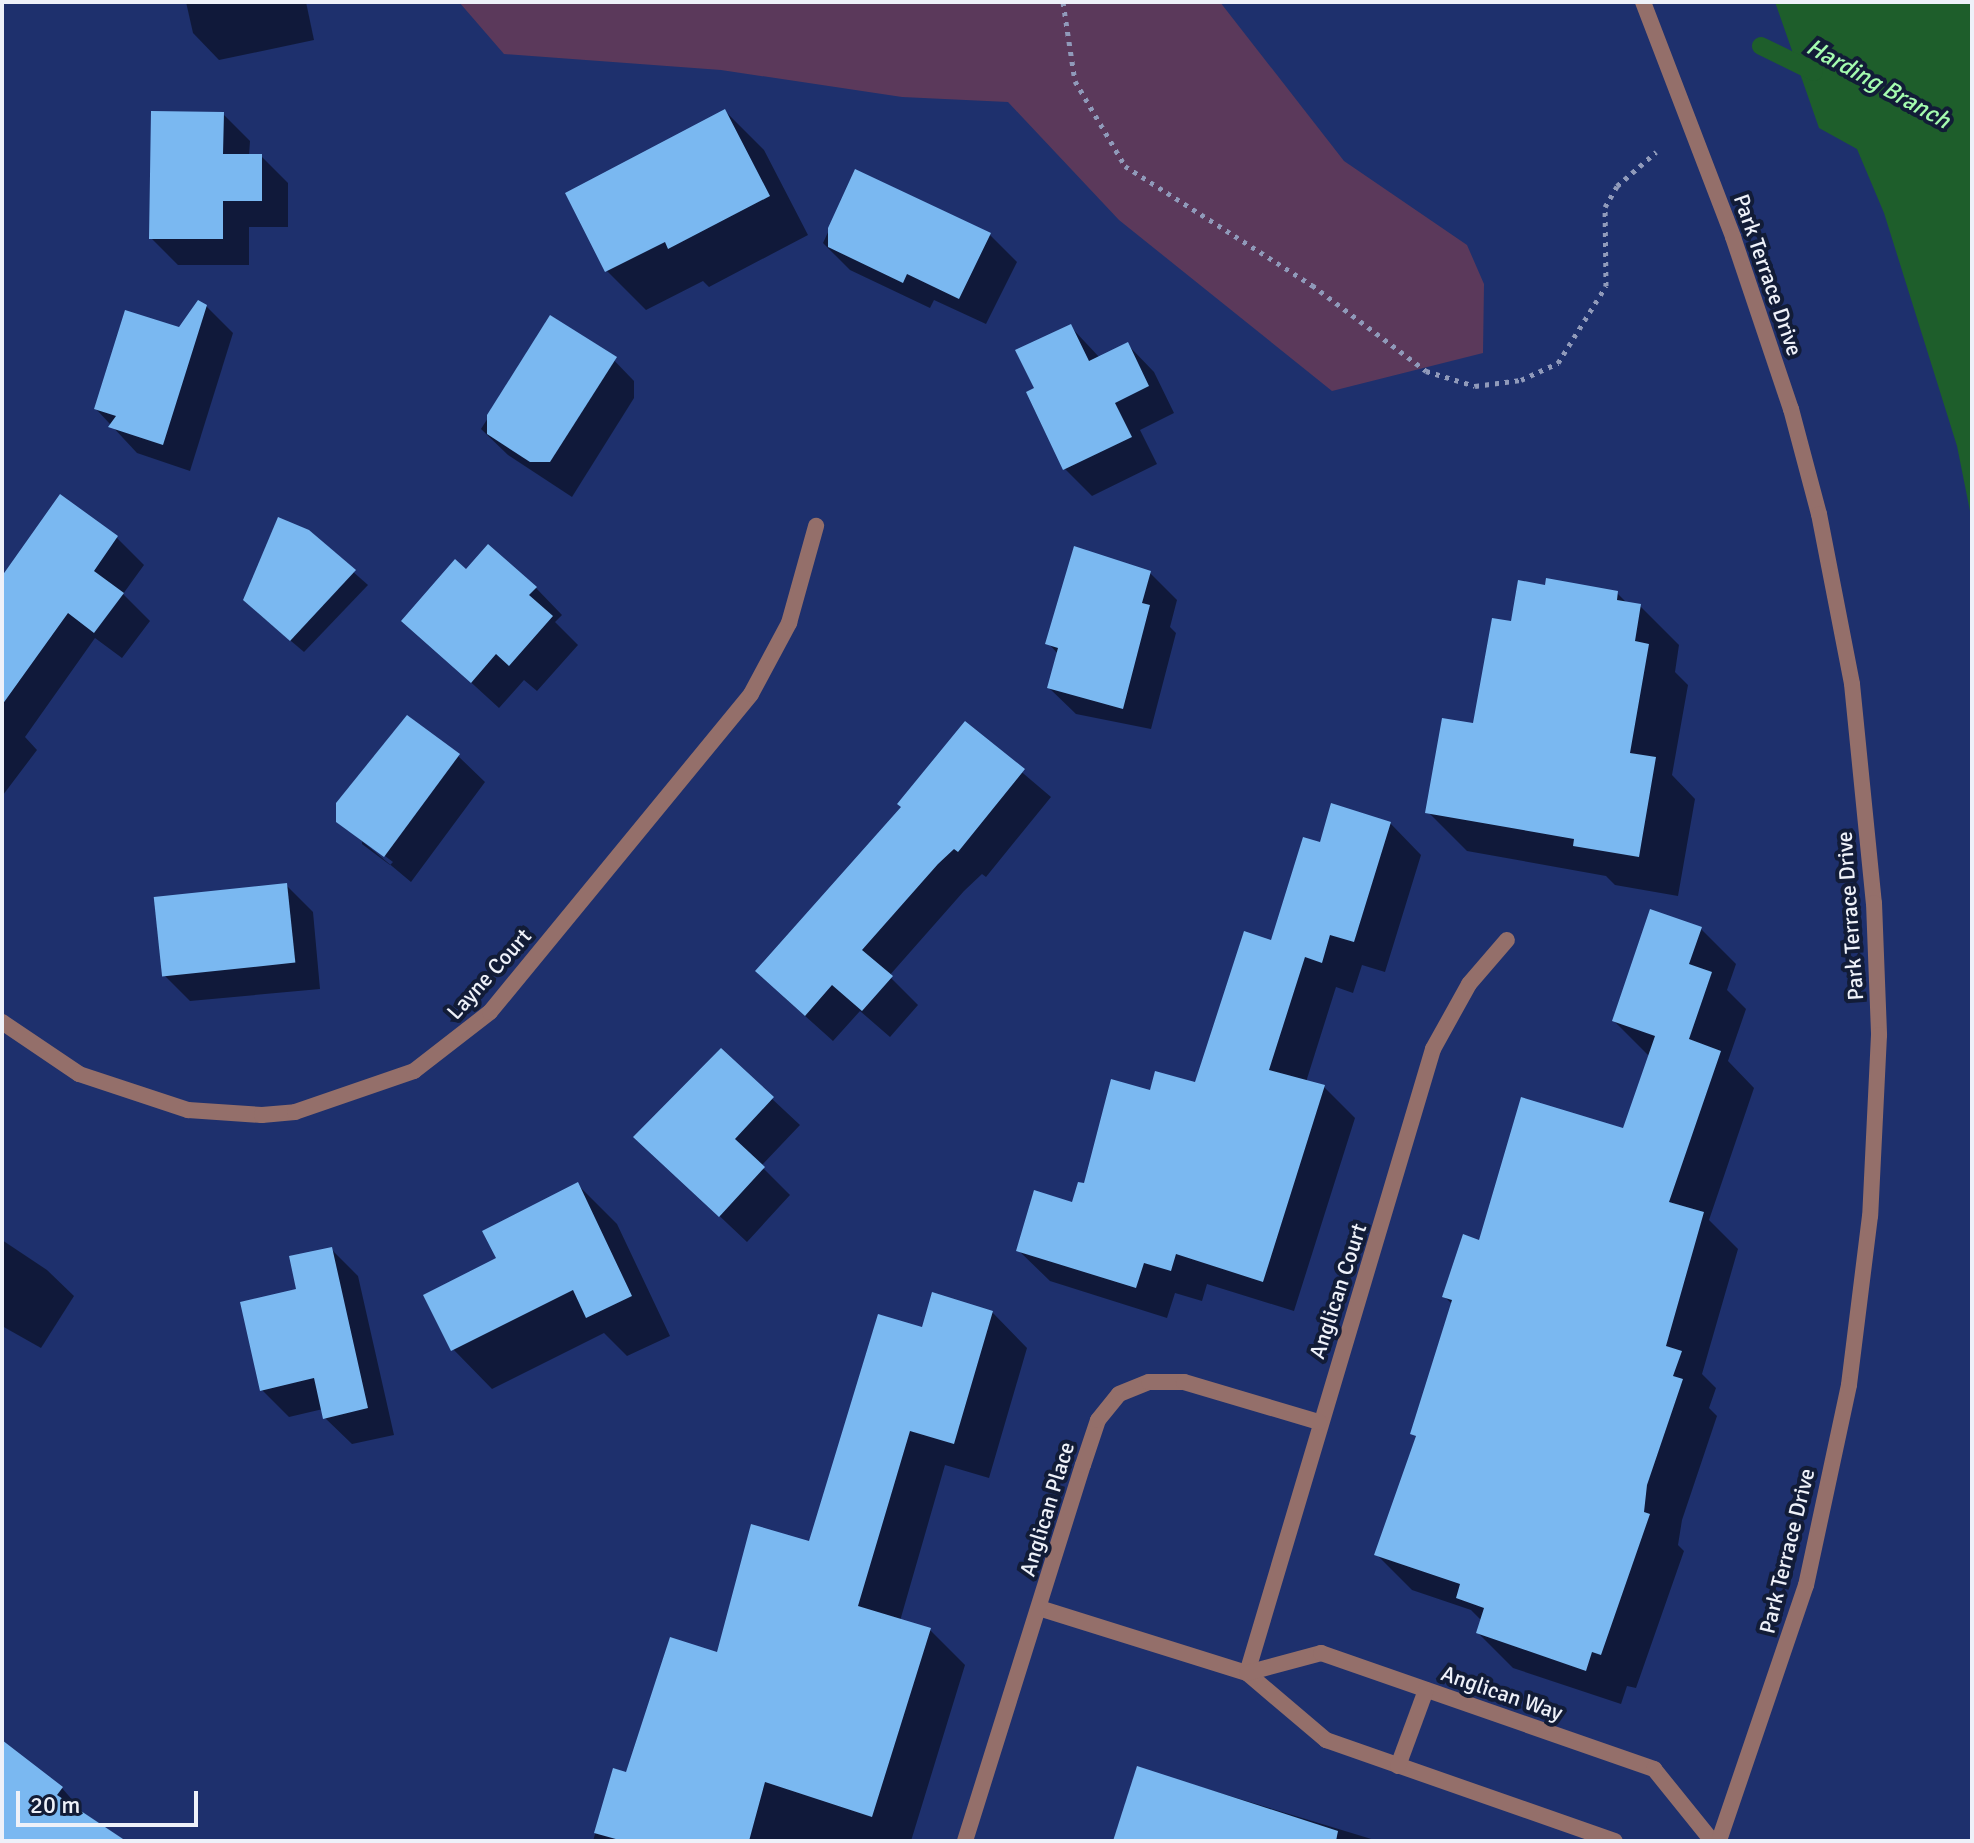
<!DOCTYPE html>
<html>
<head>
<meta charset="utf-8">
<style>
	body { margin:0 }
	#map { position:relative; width:1974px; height:1843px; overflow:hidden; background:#1e306d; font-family:Signika,sans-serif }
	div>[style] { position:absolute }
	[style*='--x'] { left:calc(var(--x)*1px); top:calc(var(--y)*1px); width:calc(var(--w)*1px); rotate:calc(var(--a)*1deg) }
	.green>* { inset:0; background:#5b395b }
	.water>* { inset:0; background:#1e5e2b }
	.shadow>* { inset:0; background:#0007 }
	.stream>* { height:18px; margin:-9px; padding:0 9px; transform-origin:9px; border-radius:9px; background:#1e5e2b }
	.building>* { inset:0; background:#7ab8f1; transform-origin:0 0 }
	.path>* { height:5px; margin-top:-2.5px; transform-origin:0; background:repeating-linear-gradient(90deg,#909aba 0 4px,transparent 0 10px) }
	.minor>* { height:16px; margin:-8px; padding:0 8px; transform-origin:8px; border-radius:8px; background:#946f6a }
	.tertiary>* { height:16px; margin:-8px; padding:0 8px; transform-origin:8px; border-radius:8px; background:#946f6a }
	span { translate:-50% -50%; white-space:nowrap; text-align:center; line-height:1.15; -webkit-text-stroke:8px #121c37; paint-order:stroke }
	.street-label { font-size:22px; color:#eef1f9 }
	.water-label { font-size:24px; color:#a4fcaf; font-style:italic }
	.frame { position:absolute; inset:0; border:4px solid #eef1f9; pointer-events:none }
	.scale { position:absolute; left:16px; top:1791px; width:182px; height:36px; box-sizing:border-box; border:4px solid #eef1f9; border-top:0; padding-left:10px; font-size:24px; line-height:28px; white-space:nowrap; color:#eef1f9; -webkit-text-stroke:6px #121c37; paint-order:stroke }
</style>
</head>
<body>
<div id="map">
	<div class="green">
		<i style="clip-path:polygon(459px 2px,1220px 2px,1344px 161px,1467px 245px,1484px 284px,1483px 353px,1332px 391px,1119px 220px,1008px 102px,902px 97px,721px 70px,504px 54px)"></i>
	</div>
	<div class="water">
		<i style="clip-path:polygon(1775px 2px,1972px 2px,1972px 521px,1957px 446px,1884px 213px,1857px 149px,1819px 128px)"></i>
	</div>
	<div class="shadow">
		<i style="clip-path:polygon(186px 2px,306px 2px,314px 40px,219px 60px,193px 33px)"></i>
		<i style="clip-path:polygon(725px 111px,764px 150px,808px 235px,709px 287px,703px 281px,646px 310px,607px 271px,567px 194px)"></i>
		<i style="clip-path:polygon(223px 114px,250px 141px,249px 156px,261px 156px,288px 183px,288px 227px,249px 227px,249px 265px,178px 265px,151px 238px)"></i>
		<i style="clip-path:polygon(856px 172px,990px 235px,1017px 262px,986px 324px,934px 300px,930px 308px,850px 270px,823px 243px)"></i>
		<i style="clip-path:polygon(206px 306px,233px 333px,190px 471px,137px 453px,96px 409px)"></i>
		<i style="clip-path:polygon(551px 318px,607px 353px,634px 381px,634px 398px,572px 497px,508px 455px,481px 429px)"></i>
		<i style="clip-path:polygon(1070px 326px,1100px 358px,1128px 345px,1154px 372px,1174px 413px,1140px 430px,1157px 464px,1092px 496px,1065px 469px,1037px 389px)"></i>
		<i style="clip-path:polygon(60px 497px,117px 538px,144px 565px,123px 594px,150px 621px,122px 658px,95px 638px,25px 737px,37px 750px,3px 795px,2px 579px)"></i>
		<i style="clip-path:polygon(308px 532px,368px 585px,304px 652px,258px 613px)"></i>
		<i style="clip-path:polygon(1150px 573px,1177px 600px,1170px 627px,1176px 633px,1151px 729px,1076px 714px,1049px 688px,1058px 654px,1048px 643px)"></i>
		<i style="clip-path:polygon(536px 588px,562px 615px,555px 622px,578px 645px,537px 691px,524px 680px,499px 708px,404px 621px)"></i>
		<i style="clip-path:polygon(1617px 593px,1628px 604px,1640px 606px,1679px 645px,1675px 672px,1688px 685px,1672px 775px,1695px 799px,1678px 896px,1615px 885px,1606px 876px,1467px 851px,1428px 812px,1475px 725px,1512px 623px)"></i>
		<i style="clip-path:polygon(965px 724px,1051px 797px,986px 877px,982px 874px,964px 891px,889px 976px,918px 1005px,890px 1037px,860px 1011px,833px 1041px,784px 997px,903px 807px)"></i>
		<i style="clip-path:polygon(evenodd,458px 756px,485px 782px,411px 882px,338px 821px,458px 756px,362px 839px,393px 862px,390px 865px,362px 844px,362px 839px)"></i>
		<i style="clip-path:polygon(1390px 823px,1421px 855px,1385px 972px,1362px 965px,1353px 993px,1336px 987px,1306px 1082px,1324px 1087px,1355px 1118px,1294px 1311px,1207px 1284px,1202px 1301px,1175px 1293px,1167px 1318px,1050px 1281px,1018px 1250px,1074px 1204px,1152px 1092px,1197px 1084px,1321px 844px)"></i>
		<i style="clip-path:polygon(286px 885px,313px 912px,320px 989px,190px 1001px,163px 974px)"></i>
		<i style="clip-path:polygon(1701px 929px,1736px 964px,1727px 990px,1746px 1009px,1728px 1061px,1754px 1088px,1709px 1220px,1738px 1249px,1702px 1374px,1716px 1388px,1709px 1408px,1717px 1416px,1682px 1520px,1678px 1545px,1684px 1551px,1636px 1688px,1627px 1686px,1621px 1704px,1513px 1668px,1478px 1633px,1482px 1621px,1471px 1610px,1412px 1590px,1377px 1555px,1417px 1438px,1413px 1433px,1453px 1305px,1444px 1296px,1480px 1242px,1625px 1130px,1650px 1057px,1614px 1021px)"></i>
		<i style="clip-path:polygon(721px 1051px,800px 1125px,761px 1166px,790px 1195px,747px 1242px,636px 1137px)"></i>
		<i style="clip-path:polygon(578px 1185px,617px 1224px,670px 1336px,627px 1356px,604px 1333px,492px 1389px,453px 1349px,499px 1259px)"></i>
		<i style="clip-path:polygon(2px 1240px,47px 1270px,74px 1296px,41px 1348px,2px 1326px)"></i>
		<i style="clip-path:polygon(331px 1249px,358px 1276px,394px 1435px,352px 1444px,325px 1418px,323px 1409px,289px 1417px,262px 1390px,298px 1291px)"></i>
		<i style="clip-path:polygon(992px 1312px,1027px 1348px,989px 1478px,945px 1465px,900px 1621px,930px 1630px,965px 1665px,911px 1841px,593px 1841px,614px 1770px,628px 1774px,810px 1544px,923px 1330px)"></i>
		<i style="clip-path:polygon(2px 1768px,62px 1788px,87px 1817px,123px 1841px,2px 1841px)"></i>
		<i style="clip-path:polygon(1138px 1768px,1378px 1841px,1115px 1841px)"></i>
	</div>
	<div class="stream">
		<i style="--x:1761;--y:46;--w:59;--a:26.1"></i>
	</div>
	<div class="building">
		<i style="clip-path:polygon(725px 109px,770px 196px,668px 249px,665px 242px,605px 272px,565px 193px)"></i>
		<i style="clip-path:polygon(151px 111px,224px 112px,223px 154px,262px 154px,262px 201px,223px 201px,223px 239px,149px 239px)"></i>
		<i style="clip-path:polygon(855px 169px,991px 233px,959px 299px,907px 274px,903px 283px,828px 247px,828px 228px)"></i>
		<i style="clip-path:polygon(198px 300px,207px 305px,163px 445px,108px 427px,116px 416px,94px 409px,125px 310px,179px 327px)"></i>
		<i style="clip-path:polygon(550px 315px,617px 357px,550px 462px,530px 462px,487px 434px,487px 415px)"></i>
		<i style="clip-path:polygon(1071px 324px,1089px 361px,1128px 342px,1149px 386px,1115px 403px,1132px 437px,1063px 470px,1026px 392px,1034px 388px,1015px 350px)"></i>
		<i style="clip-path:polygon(60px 494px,118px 536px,94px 571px,124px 593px,94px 633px,68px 613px,2px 705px,2px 576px)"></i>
		<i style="clip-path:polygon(278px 517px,309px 530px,356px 570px,290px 641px,243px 600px)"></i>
		<i style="clip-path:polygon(488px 544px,537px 587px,529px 595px,553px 616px,509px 666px,496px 654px,471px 683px,401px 621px,455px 559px,466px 569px)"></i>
		<i style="clip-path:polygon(1074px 546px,1151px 571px,1142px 603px,1150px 605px,1123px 709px,1047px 688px,1058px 648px,1045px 644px)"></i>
		<i style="clip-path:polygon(1546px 578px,1618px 591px,1617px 600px,1641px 604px,1635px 641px,1649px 644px,1630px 753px,1656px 757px,1639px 857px,1573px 846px,1574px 839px,1425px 813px,1442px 718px,1473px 723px,1492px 618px,1511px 621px,1518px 580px,1545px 585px)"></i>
		<i style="clip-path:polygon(407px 715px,460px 754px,384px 857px,336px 822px,336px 803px)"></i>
		<i style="clip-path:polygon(965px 721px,1025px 769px,958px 852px,954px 849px,938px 864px,862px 950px,893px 976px,862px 1011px,832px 985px,805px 1016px,755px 971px,901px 807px,897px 804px)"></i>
		<i style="clip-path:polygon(1331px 803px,1391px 822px,1354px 942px,1330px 935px,1322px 963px,1305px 957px,1269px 1070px,1325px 1085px,1263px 1282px,1176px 1254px,1171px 1271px,1144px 1263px,1136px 1288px,1016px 1251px,1034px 1190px,1072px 1202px,1078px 1182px,1084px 1183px,1111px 1079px,1150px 1090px,1155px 1071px,1195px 1082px,1244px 931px,1271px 940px,1303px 837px,1320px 842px)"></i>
		<i style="left:287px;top:883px;width:80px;height:134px;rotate:84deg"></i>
		<i style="clip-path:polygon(1650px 909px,1702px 927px,1689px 964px,1712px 972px,1689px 1039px,1721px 1051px,1669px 1202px,1704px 1212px,1666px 1346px,1682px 1351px,1673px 1376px,1683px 1379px,1647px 1485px,1644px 1512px,1650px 1514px,1601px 1655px,1592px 1652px,1586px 1671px,1476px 1633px,1484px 1608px,1456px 1598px,1460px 1584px,1374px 1555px,1416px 1436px,1410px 1434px,1452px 1300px,1442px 1297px,1463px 1234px,1479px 1240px,1521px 1097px,1623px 1128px,1655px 1036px,1612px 1021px)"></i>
		<i style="clip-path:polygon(721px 1048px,774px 1097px,735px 1139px,765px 1167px,719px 1217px,633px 1137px)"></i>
		<i style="clip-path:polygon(578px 1182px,632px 1296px,586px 1318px,573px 1290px,451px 1351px,423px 1295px,496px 1258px,482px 1231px)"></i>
		<i style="clip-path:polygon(332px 1247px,368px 1408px,323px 1419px,314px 1378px,260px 1391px,240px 1302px,296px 1289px,289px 1256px)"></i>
		<i style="clip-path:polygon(932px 1292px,993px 1311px,954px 1444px,910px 1431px,858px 1606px,931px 1628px,872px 1817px,765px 1782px,749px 1841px,623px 1841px,594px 1833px,613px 1768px,626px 1772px,670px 1637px,717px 1652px,751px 1524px,809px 1541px,878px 1314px,922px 1327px)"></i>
		<i style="clip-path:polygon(2px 1740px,63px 1787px,57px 1795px,126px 1841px,2px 1841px)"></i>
		<i style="clip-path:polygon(1137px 1766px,1338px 1831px,1336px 1841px,1113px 1841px)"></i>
	</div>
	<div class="path">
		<i style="--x:1063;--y:2;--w:80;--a:81.4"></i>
		<i style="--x:1075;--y:81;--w:99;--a:59.5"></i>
		<i style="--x:1125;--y:166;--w:222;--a:32.5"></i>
		<i style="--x:1312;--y:285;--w:143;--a:37"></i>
		<i style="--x:1426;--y:371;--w:51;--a:17"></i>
		<i style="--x:1475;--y:386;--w:46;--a:-7.4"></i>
		<i style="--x:1521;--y:380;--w:41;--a:-24.7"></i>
		<i style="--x:1558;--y:363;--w:91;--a:-58.1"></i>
		<i style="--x:1606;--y:286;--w:79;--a:-90.7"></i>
		<i style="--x:1605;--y:207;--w:24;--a:-60"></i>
		<i style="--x:1617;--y:186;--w:52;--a:-41.1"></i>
	</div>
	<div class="minor">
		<i style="--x:2;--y:1022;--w:93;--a:34"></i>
		<i style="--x:79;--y:1074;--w:115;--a:18.3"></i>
		<i style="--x:188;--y:1110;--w:74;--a:3.9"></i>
		<i style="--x:262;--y:1115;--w:33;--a:-5"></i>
		<i style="--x:295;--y:1112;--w:126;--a:-19"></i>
		<i style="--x:414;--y:1071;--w:96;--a:-37.8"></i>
		<i style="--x:490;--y:1012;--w:411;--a:-50.6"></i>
		<i style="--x:751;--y:694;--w:81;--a:-61.8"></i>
		<i style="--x:789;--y:623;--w:101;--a:-74.4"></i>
		<i style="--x:1039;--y:1608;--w:218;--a:17.4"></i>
		<i style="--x:1247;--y:1673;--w:104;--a:40.3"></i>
		<i style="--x:1326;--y:1740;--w:306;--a:19.3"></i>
		<i style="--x:1247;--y:1673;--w:651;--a:-73.4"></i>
		<i style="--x:1433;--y:1049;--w:74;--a:-61"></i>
		<i style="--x:1469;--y:984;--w:58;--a:-49.2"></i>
		<i style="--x:1247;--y:1673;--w:77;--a:-15.1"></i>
		<i style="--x:1321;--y:1653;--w:353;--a:19.2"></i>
		<i style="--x:1654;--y:1769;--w:92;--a:51.1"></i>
		<i style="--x:1398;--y:1766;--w:81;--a:-69.8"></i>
		<i style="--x:965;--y:1841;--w:394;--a:-72.6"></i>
		<i style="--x:1083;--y:1465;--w:47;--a:-71.6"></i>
		<i style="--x:1098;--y:1420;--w:33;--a:-51"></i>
		<i style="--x:1119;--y:1394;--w:32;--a:-22"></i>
		<i style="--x:1149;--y:1382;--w:35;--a:0"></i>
		<i style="--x:1184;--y:1382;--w:141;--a:16.5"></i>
	</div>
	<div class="tertiary">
		<i style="--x:1643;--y:2;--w:252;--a:69"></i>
		<i style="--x:1733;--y:237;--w:182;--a:71.4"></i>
		<i style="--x:1791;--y:409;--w:109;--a:75.1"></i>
		<i style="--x:1819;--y:514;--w:173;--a:79"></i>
		<i style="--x:1852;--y:684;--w:220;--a:84.3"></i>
		<i style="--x:1874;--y:903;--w:132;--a:87.8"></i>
		<i style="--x:1879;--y:1035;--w:181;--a:92.8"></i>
		<i style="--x:1870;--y:1216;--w:170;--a:97.1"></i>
		<i style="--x:1849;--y:1385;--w:205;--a:102.1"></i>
		<i style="--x:1806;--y:1585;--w:270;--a:108.8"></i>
	</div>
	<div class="street-label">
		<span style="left:1768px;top:275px;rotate:71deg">Park Terrace Drive</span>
		<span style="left:1850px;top:916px;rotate:-94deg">Park Terrace Drive</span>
		<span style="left:489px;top:974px;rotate:-48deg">Layne Court</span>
		<span style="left:1338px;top:1291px;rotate:-72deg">Anglican Court</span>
		<span style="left:1047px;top:1509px;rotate:-73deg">Anglican Place</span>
		<span style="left:1787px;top:1551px;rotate:-76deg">Park Terrace Drive</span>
		<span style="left:1502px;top:1693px;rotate:19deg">Anglican Way</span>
	</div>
	<div class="water-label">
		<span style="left:1878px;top:84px;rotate:29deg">Harding Branch</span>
	</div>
	<div class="frame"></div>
	<div class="scale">20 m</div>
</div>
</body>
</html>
